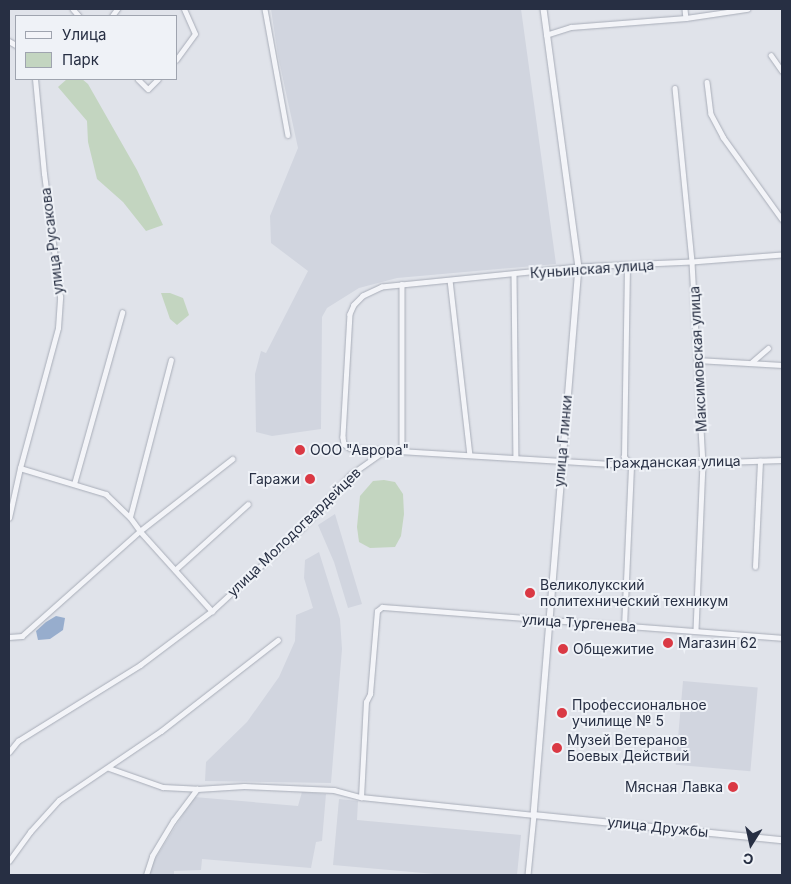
<!DOCTYPE html>
<html>
<head>
<meta charset="utf-8">
<style>
	body { margin:0 }
	#map { position:relative; width:791px; height:884px; overflow:hidden; background:#e0e3ea; font-family:Inter,sans-serif }
	div>[style] { position:absolute }
	[style*='--x'] { left:calc(var(--x)*1px); top:calc(var(--y)*1px); width:calc(var(--w)*1px); rotate:calc(var(--a)*1deg) }
	.built>* { inset:0; background:#d1d5df; transform-origin:0 0 }
	.green>* { inset:0; background:#c3d5c0 }
	.water>* { inset:0; background:#97adcd }
	.roads { filter:drop-shadow(0 0 1px #a8adb8) drop-shadow(0 0 1px #a8adb8) }
	.minor>* { height:4.5px; margin:-2.25px; padding:0 2.25px; transform-origin:2.25px; border-radius:2.25px; background:#f3f4f8 }
	.tertiary>* { height:5.5px; margin:-2.75px; padding:0 2.75px; transform-origin:2.75px; border-radius:2.75px; background:#f3f4f8 }
	.dots>* { width:14px; height:14px; translate:-50% -50%; box-sizing:border-box; border:2px solid #eff2f7; border-radius:50% }
	span { translate:-50% -50%; white-space:nowrap; text-align:center; line-height:1.15; -webkit-text-stroke:4px #eff2f7; paint-order:stroke }
	.street-label { font-size:14px; color:#272f43 }
	.poi-label { font-size:14px; color:#272f43 }
	.left { translate:0 -50%; text-align:left }
	.right { translate:-100% -50%; text-align:right }
	.frame { position:absolute; inset:0; border:10px solid #272f43; pointer-events:none }
	.legend { position:absolute; left:15px; top:15px; width:162px; height:65px; box-sizing:border-box; background:#eff2f7; border:1px solid #9fa4af; margin:0; padding:6px 9px; list-style:none; font-size:15px; color:#272f43 }
	.legend li { display:flex; align-items:center; gap:10px; height:25px }
	.legend b { width:25px; border:1px solid #9fa4af }
	.north { position:absolute; left:726px; top:819px; width:50px; height:50px; -webkit-text-stroke:4px #eff2f7; paint-order:stroke; rotate:190deg; font-size:14px; font-weight:700; line-height:20px; text-align:center; color:#272f43 }
	.north::after { content:''; display:block; margin:auto; width:18px; height:22px; background:#272f43; clip-path:polygon(50% 0,100% 100%,50% 72%,0 100%) }
</style>
</head>
<body>
<div id="map">
	<div class="built">
		<i style="clip-path:polygon(271px 9px,521px 9px,556px 264px,397px 278px,359px 288px,327px 308px,322px 317px,321px 429px,272px 436px,256px 432px,255px 374px,261px 351px,266px 353px,308px 271px,271px 243px,270px 216px,298px 148px,278px 56px)"></i>
		<i style="clip-path:polygon(335px 514px,362px 604px,348px 608px,334px 562px,318px 525px)"></i>
		<i style="clip-path:polygon(319px 552px,340px 619px,342px 649px,331px 783px,205px 781px,206px 762px,247px 722px,279px 677px,295px 641px,296px 615px,313px 608px,304px 578px,305px 560px)"></i>
		<i style="left:683px;top:681px;width:75px;height:84px;rotate:5deg"></i>
		<i style="clip-path:polygon(302px 792px,326px 794px,322px 841px,316px 842px,311px 868px,202px 859px,201px 870px,174px 871px,174px 875px,149px 875px,153px 862px,194px 797px,298px 806px)"></i>
		<i style="clip-path:polygon(339px 799px,358px 801px,357px 820px,521px 835px,517px 875px,446px 875px,333px 865px)"></i>
	</div>
	<div class="green">
		<i style="clip-path:polygon(67px 79px,82px 79px,88px 84px,137px 170px,163px 225px,146px 231px,123px 202px,97px 179px,88px 142px,87px 121px,58px 87px)"></i>
		<i style="clip-path:polygon(161px 293px,170px 293px,183px 298px,189px 315px,177px 325px,170px 319px)"></i>
		<i style="clip-path:polygon(384px 480px,395px 482px,403px 494px,404px 514px,401px 536px,395px 547px,370px 548px,359px 542px,357px 527px,360px 496px,373px 481px)"></i>
	</div>
	<div class="water">
		<i style="clip-path:polygon(56px 616px,65px 618px,63px 630px,50px 639px,38px 640px,36px 631px,46px 622px)"></i>
	</div>
	<div class="roads">
		<div class="minor">
			<i style="--x:73;--y:9;--w:9;--a:49"></i>
			<i style="--x:265;--y:9;--w:128;--a:79.7"></i>
			<i style="--x:685;--y:9;--w:9;--a:84"></i>
			<i style="--x:112;--y:16;--w:9;--a:-54"></i>
			<i style="--x:546;--y:35;--w:26;--a:-18"></i>
			<i style="--x:571;--y:27;--w:115;--a:-4.5"></i>
			<i style="--x:686;--y:18;--w:62;--a:-8.4"></i>
			<i style="--x:9;--y:41;--w:8;--a:30"></i>
			<i style="--x:771;--y:55;--w:19;--a:55"></i>
			<i style="--x:176;--y:60;--w:32;--a:-54"></i>
			<i style="--x:195;--y:34;--w:27;--a:-114"></i>
			<i style="--x:138;--y:79;--w:14;--a:45"></i>
			<i style="--x:148;--y:89;--w:14;--a:-45"></i>
			<i style="--x:707;--y:82;--w:32;--a:83"></i>
			<i style="--x:711;--y:114;--w:26;--a:62"></i>
			<i style="--x:723;--y:137;--w:101;--a:54.3"></i>
			<i style="--x:675;--y:88;--w:175;--a:84.4"></i>
			<i style="--x:692;--y:262;--w:201;--a:86.9"></i>
			<i style="--x:703;--y:463;--w:167;--a:92.4"></i>
			<i style="--x:782;--y:255;--w:90;--a:175.6"></i>
			<i style="--x:692;--y:262;--w:113;--a:177.5"></i>
			<i style="--x:579;--y:267;--w:198;--a:174.2"></i>
			<i style="--x:382;--y:287;--w:21;--a:155"></i>
			<i style="--x:363;--y:296;--w:13;--a:135"></i>
			<i style="--x:354;--y:305;--w:10;--a:114"></i>
			<i style="--x:350;--y:314;--w:123;--a:93.3"></i>
			<i style="--x:343;--y:437;--w:7;--a:82"></i>
			<i style="--x:344;--y:444;--w:7;--a:34"></i>
			<i style="--x:350;--y:448;--w:282;--a:3.5"></i>
			<i style="--x:631;--y:465;--w:151;--a:-1.9"></i>
			<i style="--x:514;--y:274;--w:184;--a:89.4"></i>
			<i style="--x:450;--y:280;--w:176;--a:83.5"></i>
			<i style="--x:402;--y:284;--w:167;--a:90"></i>
			<i style="--x:697;--y:360;--w:85;--a:3.4"></i>
			<i style="--x:752;--y:362;--w:21;--a:-41"></i>
			<i style="--x:20;--y:468;--w:90;--a:16.8"></i>
			<i style="--x:106;--y:494;--w:33;--a:44"></i>
			<i style="--x:130;--y:517;--w:17;--a:54"></i>
			<i style="--x:140;--y:531;--w:108;--a:48"></i>
			<i style="--x:74;--y:484;--w:178;--a:-74.3"></i>
			<i style="--x:130;--y:517;--w:162;--a:-75.4"></i>
			<i style="--x:9;--y:518;--w:51;--a:-77.6"></i>
			<i style="--x:20;--y:468;--w:145;--a:-74.8"></i>
			<i style="--x:58;--y:328;--w:31;--a:-86"></i>
			<i style="--x:60;--y:297;--w:124;--a:-97.4"></i>
			<i style="--x:44;--y:174;--w:95;--a:-95.4"></i>
			<i style="--x:755;--y:567;--w:106;--a:-87.3"></i>
			<i style="--x:175;--y:570;--w:98;--a:-42.1"></i>
			<i style="--x:624;--y:627;--w:162;--a:-87.5"></i>
			<i style="--x:631;--y:465;--w:11;--a:-131"></i>
			<i style="--x:624;--y:457;--w:191;--a:-89.1"></i>
			<i style="--x:9;--y:637;--w:13;--a:-4"></i>
			<i style="--x:22;--y:636;--w:158;--a:-41.7"></i>
			<i style="--x:140;--y:531;--w:117;--a:-38"></i>
			<i style="--x:9;--y:752;--w:14;--a:-51"></i>
			<i style="--x:18;--y:741;--w:144;--a:-31.9"></i>
			<i style="--x:140;--y:665;--w:90;--a:-36.9"></i>
			<i style="--x:212;--y:611;--w:124;--a:-42.7"></i>
			<i style="--x:303;--y:527;--w:70;--a:-47.9"></i>
			<i style="--x:350;--y:475;--w:42;--a:-35.2"></i>
			<i style="--x:109;--y:768;--w:57;--a:19.4"></i>
			<i style="--x:163;--y:787;--w:34;--a:3"></i>
			<i style="--x:361;--y:797;--w:95;--a:-87"></i>
			<i style="--x:366;--y:702;--w:9;--a:-63"></i>
			<i style="--x:370;--y:694;--w:83;--a:-85.2"></i>
			<i style="--x:377;--y:611;--w:6;--a:-39"></i>
			<i style="--x:382;--y:607;--w:401;--a:4.4"></i>
			<i style="--x:9;--y:861;--w:36;--a:-54"></i>
			<i style="--x:30;--y:832;--w:43;--a:-47.8"></i>
			<i style="--x:59;--y:800;--w:123;--a:-34.1"></i>
			<i style="--x:161;--y:731;--w:148;--a:-37.9"></i>
			<i style="--x:146;--y:875;--w:20;--a:-72"></i>
			<i style="--x:152;--y:856;--w:41;--a:-59"></i>
			<i style="--x:173;--y:821;--w:40;--a:-53"></i>
			<i style="--x:197;--y:789;--w:47;--a:-3.7"></i>
			<i style="--x:244;--y:786;--w:90;--a:2.5"></i>
			<i style="--x:334;--y:790;--w:28;--a:15"></i>
			<i style="--x:361;--y:797;--w:174;--a:5.9"></i>
			<i style="--x:534;--y:815;--w:60;--a:95.7"></i>
		</div>
		<div class="tertiary">
			<i style="--x:544;--y:9;--w:260;--a:82.3"></i>
			<i style="--x:579;--y:267;--w:550;--a:94.69"></i>
			<i style="--x:534;--y:815;--w:249;--a:5.8"></i>
		</div>
	</div>
	<div class="dots">
		<i style="left:300px;top:450px;background:#da3944"></i>
		<i style="left:310px;top:479px;background:#da3944"></i>
		<i style="left:530px;top:593px;background:#da3944"></i>
		<i style="left:668px;top:643px;background:#da3944"></i>
		<i style="left:563px;top:649px;background:#da3944"></i>
		<i style="left:562px;top:713px;background:#da3944"></i>
		<i style="left:557px;top:748px;background:#da3944"></i>
		<i style="left:733px;top:787px;background:#da3944"></i>
	</div>
	<div class="street-label">
		<span style="left:52px;top:241px;rotate:-97deg">улица Русакова</span>
		<span style="left:592px;top:269px;rotate:-4deg">Куньинская улица</span>
		<span style="left:698px;top:359px;rotate:-93deg">Максимовская улица</span>
		<span style="left:563px;top:441px;rotate:-85deg">улица Глинки</span>
		<span style="left:673px;top:462px;rotate:-1deg">Гражданская улица</span>
		<span style="left:294px;top:532px;rotate:-44deg">улица Молодогвардейцев</span>
		<span style="left:579px;top:623px;rotate:4deg">улица Тургенева</span>
		<span style="left:658px;top:827px;rotate:6deg">улица Дружбы</span>
	</div>
	<div class="poi-label">
		<span class="left" style="left:310px;top:450px">ООО "Аврора"</span>
		<span class="right" style="left:300px;top:479px">Гаражи</span>
		<span class="left" style="left:540px;top:593px">Великолукский<br>политехнический техникум</span>
		<span class="left" style="left:678px;top:643px">Магазин 62</span>
		<span class="left" style="left:573px;top:649px">Общежитие</span>
		<span class="left" style="left:572px;top:713px">Профессиональное<br>училище № 5</span>
		<span class="left" style="left:567px;top:748px">Музей Ветеранов<br>Боевых Действий</span>
		<span class="right" style="left:723px;top:787px">Мясная Лавка</span>
	</div>
	<div class="frame"></div>
	<ul class="legend">
	<li><b style="height:6px;background:#f3f4f8"></b>Улица</li>
	<li><b style="height:14px;background:#c3d5c0"></b>Парк</li>
	</ul>
	<div class="north">С</div>
</div>
</body>
</html>
